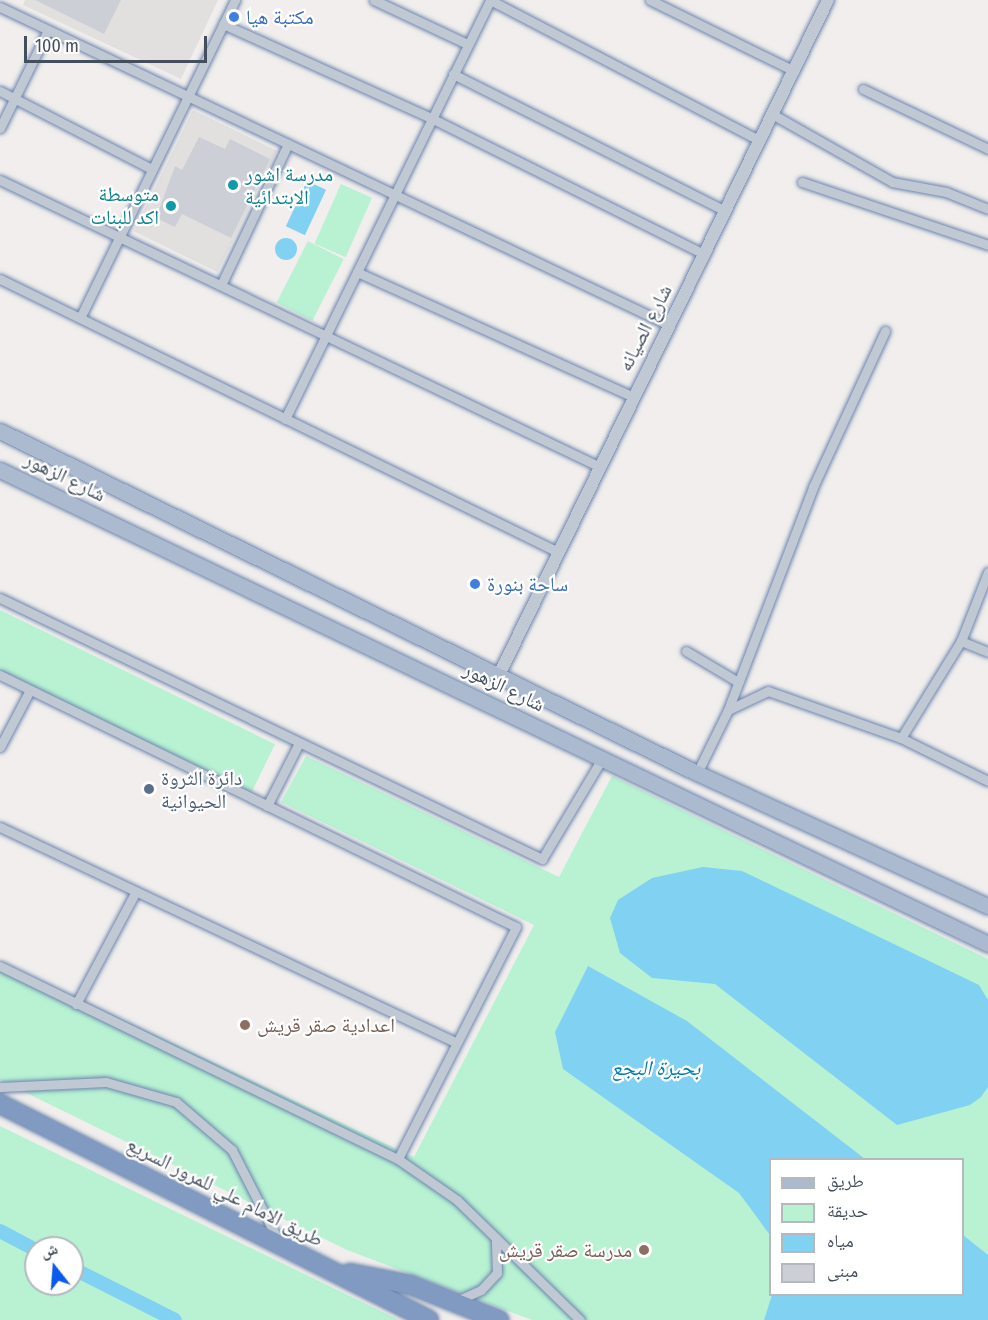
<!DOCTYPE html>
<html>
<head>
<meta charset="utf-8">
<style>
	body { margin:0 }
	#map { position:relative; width:988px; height:1320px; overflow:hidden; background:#f1eeed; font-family:"Fira Sans Condensed","Noto Naskh Arabic",sans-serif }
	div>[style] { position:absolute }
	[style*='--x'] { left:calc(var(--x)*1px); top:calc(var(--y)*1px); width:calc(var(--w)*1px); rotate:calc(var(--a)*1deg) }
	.education>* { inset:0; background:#e2dfdf; transform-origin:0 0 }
	.green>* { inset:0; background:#b8f2d3; transform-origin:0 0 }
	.water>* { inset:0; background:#81d1f3; transform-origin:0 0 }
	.round { border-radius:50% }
	.canal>* { height:14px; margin:-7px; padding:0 7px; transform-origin:7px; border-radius:7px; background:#81d1f3 }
	.building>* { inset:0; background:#cccfd6 }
	.roads { filter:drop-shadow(0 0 2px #6c85ad) drop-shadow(0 0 2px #6c85ad) }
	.minor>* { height:9px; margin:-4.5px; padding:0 4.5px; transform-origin:4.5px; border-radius:4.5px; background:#c0c8d4 }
	.tertiary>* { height:12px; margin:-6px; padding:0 6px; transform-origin:6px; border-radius:6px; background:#c0c8d4 }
	.primary>* { height:15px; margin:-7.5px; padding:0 7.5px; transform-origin:7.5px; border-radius:7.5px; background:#abbacf }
	.motorway>* { height:18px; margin:-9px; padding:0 9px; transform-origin:9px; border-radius:9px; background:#819ac1 }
	.dots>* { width:16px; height:16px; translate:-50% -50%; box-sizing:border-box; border:3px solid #fff; border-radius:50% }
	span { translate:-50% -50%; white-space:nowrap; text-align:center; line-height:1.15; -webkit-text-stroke:4.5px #fff; paint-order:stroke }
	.shop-label { font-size:20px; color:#366cbe }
	.left { translate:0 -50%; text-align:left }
	.culture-label { font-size:20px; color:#0d838f }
	.right { translate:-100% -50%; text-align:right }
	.street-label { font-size:20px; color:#444f5d }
	.service-label { font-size:20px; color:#4e5e75 }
	.education-label { font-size:20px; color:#785e54 }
	.water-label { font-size:21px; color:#017eb3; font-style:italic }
	.legend { position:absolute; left:769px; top:1158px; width:195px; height:138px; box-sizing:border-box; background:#fff; border:2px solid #b4b9be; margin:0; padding:8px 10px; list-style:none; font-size:18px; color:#444f5d }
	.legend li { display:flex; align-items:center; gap:12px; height:30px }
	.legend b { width:30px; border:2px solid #b4b9be }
	.north { position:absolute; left:24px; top:1236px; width:60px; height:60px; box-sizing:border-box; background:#fff; border:2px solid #b4b9be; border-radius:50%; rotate:343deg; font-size:16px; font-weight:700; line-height:24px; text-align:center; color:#444f5d }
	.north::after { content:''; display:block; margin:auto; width:21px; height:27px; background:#0a5aed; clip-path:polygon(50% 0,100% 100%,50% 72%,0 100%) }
	.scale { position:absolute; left:24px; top:36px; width:183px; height:27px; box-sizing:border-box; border:3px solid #444f5d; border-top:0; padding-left:8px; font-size:18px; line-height:21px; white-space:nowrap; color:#444f5d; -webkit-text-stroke:4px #fff; paint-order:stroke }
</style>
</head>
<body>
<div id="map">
	<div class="education">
		<i style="clip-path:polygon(25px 0,218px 0,181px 79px,23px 5px)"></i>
		<i style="left:193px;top:110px;width:93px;height:135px;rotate:26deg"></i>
	</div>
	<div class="green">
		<i style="left:341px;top:184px;width:34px;height:65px;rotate:24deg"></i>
		<i style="left:308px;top:241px;width:40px;height:69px;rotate:27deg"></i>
		<i style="left:0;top:610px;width:306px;height:55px;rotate:26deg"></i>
		<i style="clip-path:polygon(evenodd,306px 756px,559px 877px,612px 776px,988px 959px,988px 1320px,532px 1320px,347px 1250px,0 1080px,0 962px,414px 1157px,534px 925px,281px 802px,306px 756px,770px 1160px,962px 1160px,962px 1294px,770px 1294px,770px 1160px)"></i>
		<i style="clip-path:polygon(evenodd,0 1126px,399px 1320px,0 1320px,0 1126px,36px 1248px,72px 1248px,72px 1284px,36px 1284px,36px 1248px)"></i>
	</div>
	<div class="water">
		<i style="left:307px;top:181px;width:21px;height:50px;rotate:25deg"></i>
		<i class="round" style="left:275px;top:238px;width:22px;height:22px"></i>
		<i style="clip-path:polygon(703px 867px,742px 871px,979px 985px,988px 1000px,988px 1087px,981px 1097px,970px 1105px,897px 1125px,715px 984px,652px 978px,620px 953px,610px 918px,618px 900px,652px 878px)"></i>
		<i style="clip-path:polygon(588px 966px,687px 1021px,865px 1159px,770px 1160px,770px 1235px,739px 1193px,563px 1069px,555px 1032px)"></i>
		<i style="clip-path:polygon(963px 1235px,988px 1255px,988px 1320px,764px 1320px,772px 1295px,962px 1294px)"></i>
	</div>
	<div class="canal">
		<i style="--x:0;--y:1231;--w:41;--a:27.8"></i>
		<i style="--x:72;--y:1268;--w:115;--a:26.8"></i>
	</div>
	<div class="building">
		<i style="clip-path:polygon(35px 0,121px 0,104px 34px)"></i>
		<i style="clip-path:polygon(199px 137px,225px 149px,230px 139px,270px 159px,231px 238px,182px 214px,175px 227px,156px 218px,175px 166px,182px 170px)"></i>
	</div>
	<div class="roads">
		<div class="minor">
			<i style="--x:374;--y:0;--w:103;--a:25.3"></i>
			<i style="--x:490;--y:0;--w:303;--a:27.5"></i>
			<i style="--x:650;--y:0;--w:161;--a:26.2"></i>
			<i style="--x:0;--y:7;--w:741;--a:25.42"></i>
			<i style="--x:223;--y:24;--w:228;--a:24.3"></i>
			<i style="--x:431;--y:118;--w:305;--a:26.5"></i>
			<i style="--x:453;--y:74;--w:305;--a:26.7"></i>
			<i style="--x:863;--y:89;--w:139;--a:25.6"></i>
			<i style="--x:0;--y:91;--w:171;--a:27.2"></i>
			<i style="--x:772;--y:114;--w:138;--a:29.5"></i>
			<i style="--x:892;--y:182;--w:55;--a:10.5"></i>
			<i style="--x:946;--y:192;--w:45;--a:22"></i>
			<i style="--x:0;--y:128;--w:109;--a:-63.9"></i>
			<i style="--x:0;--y:180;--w:663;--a:25.56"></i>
			<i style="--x:802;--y:182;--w:196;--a:18.7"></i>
			<i style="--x:357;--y:272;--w:302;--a:24.3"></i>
			<i style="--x:0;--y:279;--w:621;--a:26.07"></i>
			<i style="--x:221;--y:285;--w:156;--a:-64.6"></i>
			<i style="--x:80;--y:318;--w:354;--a:-64"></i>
			<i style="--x:285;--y:419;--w:466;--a:-63.9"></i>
			<i style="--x:0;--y:598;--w:602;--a:25.71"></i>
			<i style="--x:542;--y:859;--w:119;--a:-59.1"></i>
			<i style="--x:961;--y:641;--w:29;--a:22"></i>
			<i style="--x:686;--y:651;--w:61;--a:30.8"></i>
			<i style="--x:0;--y:675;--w:574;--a:26.03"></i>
			<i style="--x:516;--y:927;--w:260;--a:117"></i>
			<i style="--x:728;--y:710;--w:44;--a:-25.4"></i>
			<i style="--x:768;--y:691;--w:141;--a:19.5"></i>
			<i style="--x:901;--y:738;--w:97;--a:26.3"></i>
			<i style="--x:901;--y:738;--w:114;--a:-58.3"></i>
			<i style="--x:961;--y:641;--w:74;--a:-68.6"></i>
			<i style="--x:0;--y:747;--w:64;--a:-62.2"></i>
			<i style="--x:697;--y:773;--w:70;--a:-63.8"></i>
			<i style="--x:728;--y:710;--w:239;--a:-69.1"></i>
			<i style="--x:813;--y:487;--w:172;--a:-65.2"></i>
			<i style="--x:267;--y:806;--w:71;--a:-63.1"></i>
			<i style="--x:0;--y:827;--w:503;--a:25.29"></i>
			<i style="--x:0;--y:966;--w:442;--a:25.9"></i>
			<i style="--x:398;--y:1159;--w:72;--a:34.8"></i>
			<i style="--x:457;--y:1200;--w:172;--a:44.3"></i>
			<i style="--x:76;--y:1004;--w:123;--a:-62"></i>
			<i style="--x:0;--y:1087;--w:106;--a:-2.7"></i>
			<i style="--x:106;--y:1082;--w:73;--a:15.9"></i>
			<i style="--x:176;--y:1102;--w:74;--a:40.6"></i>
			<i style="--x:232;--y:1150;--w:106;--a:62.9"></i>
			<i style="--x:456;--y:1301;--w:27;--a:-24"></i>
			<i style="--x:481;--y:1290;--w:23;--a:-47"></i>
			<i style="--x:497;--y:1273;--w:35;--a:-92"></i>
		</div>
		<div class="tertiary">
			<i style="--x:499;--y:675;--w:751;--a:-64.02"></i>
		</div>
		<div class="primary">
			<i style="--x:0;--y:431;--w:776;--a:26.14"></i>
			<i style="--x:697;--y:773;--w:320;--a:24.6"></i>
			<i style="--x:0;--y:470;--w:1096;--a:25.63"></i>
		</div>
		<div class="motorway">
			<i style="--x:0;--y:1104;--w:480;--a:26.7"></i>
			<i style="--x:350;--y:1273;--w:62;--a:11.1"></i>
			<i style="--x:411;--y:1285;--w:95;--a:21.7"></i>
		</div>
	</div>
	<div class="dots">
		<i style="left:234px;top:17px;background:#3f7fe0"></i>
		<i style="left:233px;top:185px;background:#0f9aa8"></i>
		<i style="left:171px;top:206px;background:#0f9aa8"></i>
		<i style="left:475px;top:584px;background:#3f7fe0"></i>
		<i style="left:149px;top:789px;background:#5c6f8a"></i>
		<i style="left:245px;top:1025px;background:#8d6e63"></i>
		<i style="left:644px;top:1250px;background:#8d6e63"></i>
	</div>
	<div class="shop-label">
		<span class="left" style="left:246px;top:17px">مكتبة هيا</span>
		<span class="left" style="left:487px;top:584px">ساحة بنورة</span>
	</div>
	<div class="culture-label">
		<span class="left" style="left:245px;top:186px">مدرسة اشور<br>الابتدائية</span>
		<span class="right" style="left:159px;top:206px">متوسطة<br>اكد للبنات</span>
	</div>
	<div class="street-label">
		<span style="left:645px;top:328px;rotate:-63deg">شارع الصيانه</span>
		<span style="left:65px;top:477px;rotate:26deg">شارع الزهور</span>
		<span style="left:504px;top:687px;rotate:26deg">شارع الزهور</span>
		<span style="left:225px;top:1192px;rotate:27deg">طريق الامام علي للمرور السريع</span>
	</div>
	<div class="service-label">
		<span class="left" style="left:161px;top:790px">دائرة الثروة<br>الحيوانية</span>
	</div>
	<div class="education-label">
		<span class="left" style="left:257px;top:1025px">اعدادية صقر قريش</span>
		<span class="right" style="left:632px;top:1250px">مدرسة صقر قريش</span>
	</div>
	<div class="water-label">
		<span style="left:656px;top:1068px">بحيرة البجع</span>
	</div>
	<ul class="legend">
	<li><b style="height:8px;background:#abbacf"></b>طريق</li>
	<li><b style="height:16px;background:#b8f2d3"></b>حديقة</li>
	<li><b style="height:16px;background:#81d1f3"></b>مياه</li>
	<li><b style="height:16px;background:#cccfd6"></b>مبنى</li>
	</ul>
	<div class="north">ش</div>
	<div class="scale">100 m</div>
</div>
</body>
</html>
